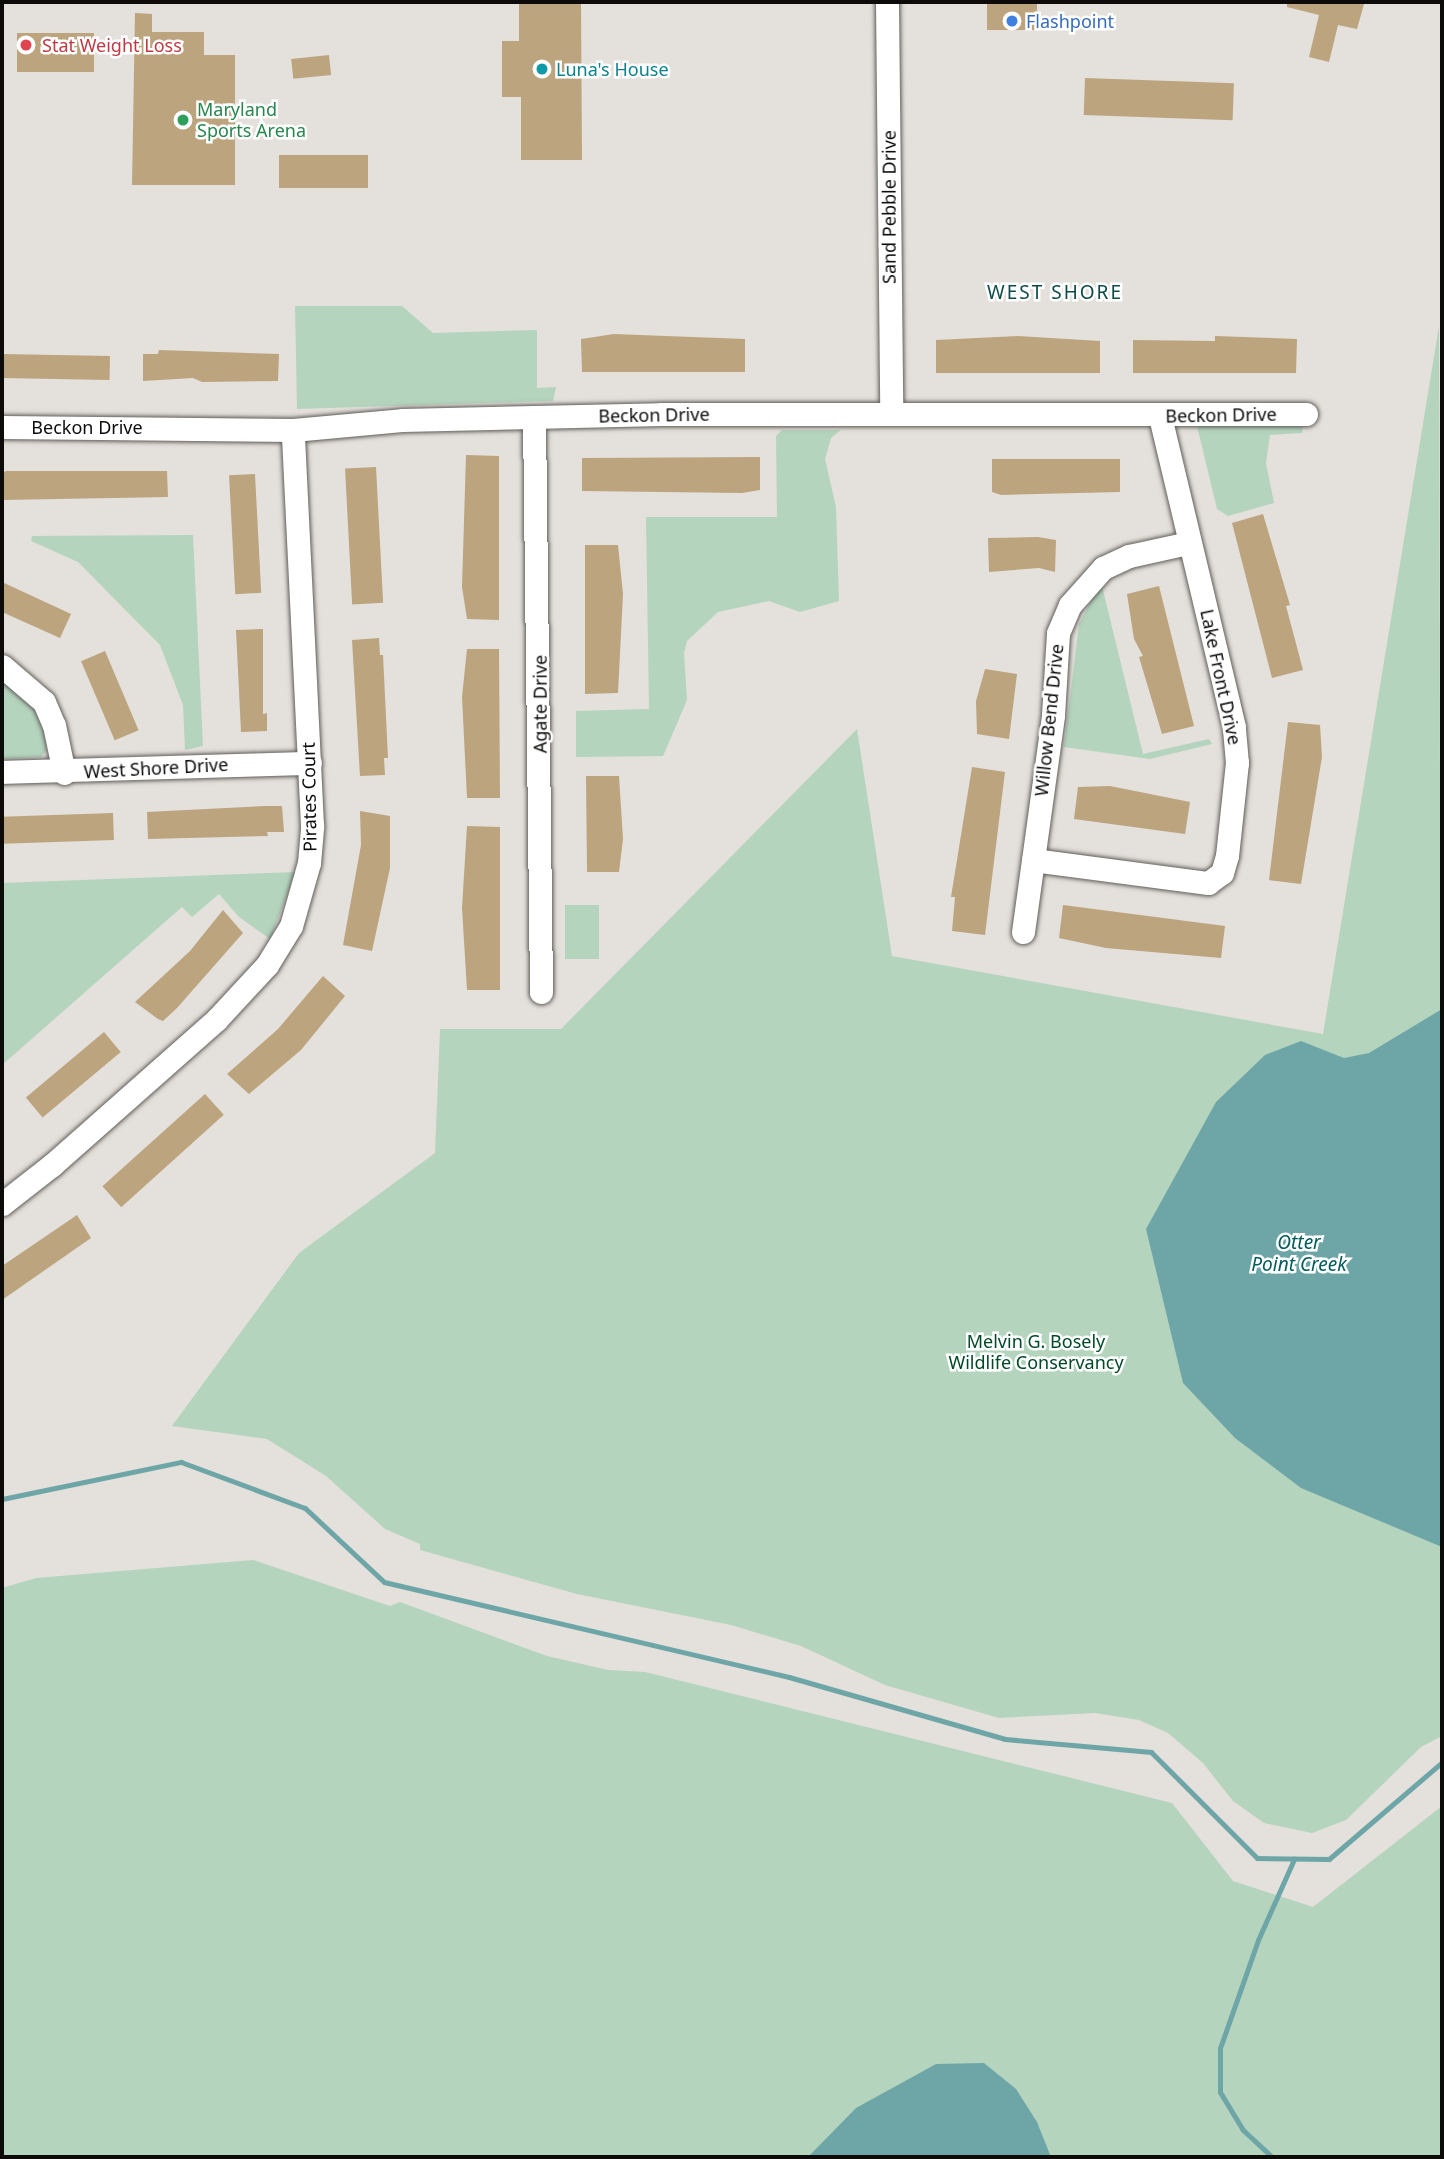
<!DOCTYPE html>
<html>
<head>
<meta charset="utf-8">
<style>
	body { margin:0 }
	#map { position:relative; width:1444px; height:2159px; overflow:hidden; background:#e4e0db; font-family:"Noto Sans",sans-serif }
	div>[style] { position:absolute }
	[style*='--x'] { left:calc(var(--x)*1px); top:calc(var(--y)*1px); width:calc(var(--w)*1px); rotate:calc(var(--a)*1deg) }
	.green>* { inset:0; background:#b4d4be; transform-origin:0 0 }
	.water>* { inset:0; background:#6ea6a8 }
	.stream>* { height:5px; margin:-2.5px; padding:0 2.5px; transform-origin:2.5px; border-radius:2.5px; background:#6ea6a8 }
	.building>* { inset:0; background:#bca47e; transform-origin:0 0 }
	.roads { filter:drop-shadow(0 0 2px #615e5a) drop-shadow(0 0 2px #615e5a) }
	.minor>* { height:23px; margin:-11.5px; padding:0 11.5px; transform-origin:11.5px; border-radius:11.5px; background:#fff }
	.dots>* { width:19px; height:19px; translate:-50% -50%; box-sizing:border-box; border:4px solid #fff; border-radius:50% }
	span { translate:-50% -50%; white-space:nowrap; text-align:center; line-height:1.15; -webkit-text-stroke:5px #fff; paint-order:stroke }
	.shop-label { font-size:18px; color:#366cbe }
	.left { translate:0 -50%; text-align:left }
	.health-label { font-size:18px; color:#be3a42 }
	.culture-label { font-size:18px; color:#0d838f }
	.leisure-label { font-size:18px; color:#27864d }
	.street-label { font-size:18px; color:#0c0b0a }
	.park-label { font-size:18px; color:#004927 }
	.neighbourhood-label { font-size:19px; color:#0c4a46; letter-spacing:2px }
	.water-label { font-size:19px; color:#035a5d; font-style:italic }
	.frame { position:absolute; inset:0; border:4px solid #0c0b0a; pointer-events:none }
</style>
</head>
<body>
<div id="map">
	<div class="green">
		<i style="clip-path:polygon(295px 306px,402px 306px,433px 333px,537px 330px,537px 388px,556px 387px,553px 401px,297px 409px)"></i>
		<i style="clip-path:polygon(1439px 326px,1442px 1736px,1421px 1747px,1346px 1820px,1312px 1833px,1264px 1823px,1233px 1801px,1203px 1763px,1168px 1733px,1139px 1720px,1095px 1713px,999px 1718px,885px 1685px,801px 1646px,731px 1625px,577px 1594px,420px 1550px,420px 1544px,385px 1529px,326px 1476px,267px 1439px,172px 1426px,299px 1253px,435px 1153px,440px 1029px,561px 1029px,857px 729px,892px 956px,1323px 1034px)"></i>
		<i style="clip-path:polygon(1303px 425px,1302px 433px,1270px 435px,1266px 463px,1274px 503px,1228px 516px,1217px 509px,1197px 426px)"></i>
		<i style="clip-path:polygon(782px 430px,841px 430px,831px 438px,825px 459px,836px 507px,839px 601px,800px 612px,769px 601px,718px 612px,687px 641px,684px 653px,687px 700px,663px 756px,576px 757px,576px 711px,649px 709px,646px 517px,777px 517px,776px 436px)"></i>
		<i style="clip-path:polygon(193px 535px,203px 746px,185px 750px,183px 705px,160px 645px,78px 562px,31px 541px,32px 536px)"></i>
		<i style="clip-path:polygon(1101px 582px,1143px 754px,1209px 739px,1212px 744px,1150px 759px,1064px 747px,1079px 624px)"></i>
		<i style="clip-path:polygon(2px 673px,34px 700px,52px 744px,41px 757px,2px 759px)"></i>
		<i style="clip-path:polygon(296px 872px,270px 939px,239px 917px,219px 894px,192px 917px,182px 907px,2px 1065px,2px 883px)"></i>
		<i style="left:565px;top:905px;width:34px;height:54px"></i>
		<i style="clip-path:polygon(253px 1560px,390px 1606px,400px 1602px,547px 1656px,608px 1670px,645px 1672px,1172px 1803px,1233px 1881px,1313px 1907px,1442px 1806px,1442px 2157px,2px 2157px,2px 1588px,36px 1578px)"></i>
	</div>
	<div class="water">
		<i style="clip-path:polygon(1442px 1009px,1442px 1547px,1301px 1488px,1235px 1438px,1183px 1383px,1146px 1229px,1216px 1102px,1265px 1055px,1301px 1041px,1344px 1058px,1369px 1053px)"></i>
		<i style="clip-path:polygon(984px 2063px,1016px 2089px,1037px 2122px,1051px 2157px,808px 2157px,856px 2108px,936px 2064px)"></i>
	</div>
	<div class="stream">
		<i style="--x:2;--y:1499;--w:183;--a:-11.7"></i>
		<i style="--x:181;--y:1462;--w:132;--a:20.4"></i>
		<i style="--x:305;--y:1508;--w:108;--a:43.1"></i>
		<i style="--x:384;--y:1582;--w:416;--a:13.2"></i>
		<i style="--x:789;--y:1677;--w:225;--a:16"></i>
		<i style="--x:1005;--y:1739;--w:147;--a:5.1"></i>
		<i style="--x:1151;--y:1752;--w:150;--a:45"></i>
		<i style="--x:1257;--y:1858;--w:72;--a:0.8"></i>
		<i style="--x:1329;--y:1859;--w:149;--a:-40.6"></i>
		<i style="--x:1272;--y:2157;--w:40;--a:-137"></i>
		<i style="--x:1243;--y:2130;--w:44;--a:-121.2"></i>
		<i style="--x:1220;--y:2092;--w:44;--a:-90"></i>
		<i style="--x:1220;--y:2048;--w:114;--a:-70.6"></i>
		<i style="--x:1258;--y:1940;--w:89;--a:-66"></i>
	</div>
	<div class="building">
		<i style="clip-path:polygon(519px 2px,581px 2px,582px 160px,521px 160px,521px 97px,502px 97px,502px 41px,519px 41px)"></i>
		<i style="left:987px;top:2px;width:50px;height:28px"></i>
		<i style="clip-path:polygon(1287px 2px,1356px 2px,1364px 4px,1357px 29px,1338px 25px,1329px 62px,1309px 57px,1319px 15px,1287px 7px)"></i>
		<i style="clip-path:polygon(135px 13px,152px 14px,152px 32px,204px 32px,204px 55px,235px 55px,235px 185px,132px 185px)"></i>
		<i style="left:94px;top:33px;width:39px;height:77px;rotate:90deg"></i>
		<i style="left:329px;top:55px;width:20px;height:38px;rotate:84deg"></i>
		<i style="left:1085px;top:78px;width:149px;height:37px;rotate:2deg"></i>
		<i style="left:279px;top:155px;width:89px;height:33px"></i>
		<i style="clip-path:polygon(614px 334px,745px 339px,745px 372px,582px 372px,581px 339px)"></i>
		<i style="clip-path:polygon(1018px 336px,1100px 341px,1100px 373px,936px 373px,936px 340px)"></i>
		<i style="clip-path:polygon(1215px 336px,1297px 339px,1296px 373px,1133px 373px,1133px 340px,1215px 341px)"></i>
		<i style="clip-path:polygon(159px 350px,279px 354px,278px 381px,202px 382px,193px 378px,143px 381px,143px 354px,158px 354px)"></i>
		<i style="left:2px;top:354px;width:108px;height:24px;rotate:1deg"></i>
		<i style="clip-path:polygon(466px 455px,499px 456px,499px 620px,467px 619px,462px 587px)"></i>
		<i style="clip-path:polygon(760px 457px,760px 490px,742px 493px,582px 491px,582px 458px)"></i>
		<i style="clip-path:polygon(992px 459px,1120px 459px,1120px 492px,1001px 495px,992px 492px)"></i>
		<i style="left:376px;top:467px;width:136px;height:31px;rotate:87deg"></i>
		<i style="clip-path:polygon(6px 471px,167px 471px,168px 497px,2px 500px,2px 473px)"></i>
		<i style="left:255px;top:474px;width:119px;height:26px;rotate:87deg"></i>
		<i style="clip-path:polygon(1263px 514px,1290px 605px,1286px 606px,1303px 670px,1272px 678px,1232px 523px)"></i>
		<i style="clip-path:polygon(1038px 537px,1056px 540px,1055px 572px,1039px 568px,989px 572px,988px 538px)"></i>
		<i style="clip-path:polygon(585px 545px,618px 545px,623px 594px,618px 693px,585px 694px)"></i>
		<i style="clip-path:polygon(2px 582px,71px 614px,60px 638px,2px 612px)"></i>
		<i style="clip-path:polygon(1159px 586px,1194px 726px,1162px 734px,1139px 657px,1143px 656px,1134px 639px,1127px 594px)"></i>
		<i style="clip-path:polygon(263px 629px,263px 714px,267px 713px,267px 731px,241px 732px,236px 630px)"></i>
		<i style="clip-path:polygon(379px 638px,380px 655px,383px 655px,388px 758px,384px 758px,385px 775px,360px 776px,352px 640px)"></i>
		<i style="clip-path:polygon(467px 649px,499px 649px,500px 798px,467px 798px,462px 697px)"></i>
		<i style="left:105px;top:651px;width:86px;height:26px;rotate:67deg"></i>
		<i style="clip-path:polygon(985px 669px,1017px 674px,1009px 739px,977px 734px,976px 701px)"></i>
		<i style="clip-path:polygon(1288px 722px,1320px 725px,1322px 757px,1301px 884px,1269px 880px)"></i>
		<i style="clip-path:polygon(972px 767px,1005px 772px,985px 935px,952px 931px,955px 897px,951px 897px)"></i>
		<i style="clip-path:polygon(586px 776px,619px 776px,623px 839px,619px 872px,587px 872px)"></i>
		<i style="clip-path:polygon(1110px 786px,1190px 802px,1185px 834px,1074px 819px,1078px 787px)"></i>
		<i style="clip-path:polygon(266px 806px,282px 806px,284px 832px,267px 832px,268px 836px,148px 839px,147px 812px)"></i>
		<i style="clip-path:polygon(360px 811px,390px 816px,390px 868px,372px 951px,343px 945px,361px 845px)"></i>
		<i style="left:113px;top:813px;width:27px;height:111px;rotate:88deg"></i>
		<i style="clip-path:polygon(467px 826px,500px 827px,500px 990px,467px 990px,462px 908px)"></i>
		<i style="clip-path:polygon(1063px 905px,1225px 926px,1221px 958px,1106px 948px,1059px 938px)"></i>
		<i style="clip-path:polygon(223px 910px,243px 933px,177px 1008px,163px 1021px,158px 1019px,135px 1002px,190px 951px)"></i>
		<i style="clip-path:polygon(323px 976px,345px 996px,301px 1050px,249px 1094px,227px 1074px,278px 1029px)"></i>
		<i style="left:104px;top:1032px;width:26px;height:102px;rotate:50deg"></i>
		<i style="left:205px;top:1094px;width:28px;height:138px;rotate:48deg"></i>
		<i style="clip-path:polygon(77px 1215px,91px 1238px,2px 1300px,2px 1266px)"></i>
	</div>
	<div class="roads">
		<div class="minor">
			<i style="--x:887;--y:2;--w:410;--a:89.4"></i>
			<i style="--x:534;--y:417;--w:575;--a:89.3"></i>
			<i style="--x:2;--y:427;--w:291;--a:0.6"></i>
			<i style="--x:293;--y:430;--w:109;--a:-5.2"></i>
			<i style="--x:402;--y:420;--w:259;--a:-1.3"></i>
			<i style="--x:661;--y:414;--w:645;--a:0"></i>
			<i style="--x:2;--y:666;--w:55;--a:40.6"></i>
			<i style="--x:44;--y:702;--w:25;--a:67"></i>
			<i style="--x:54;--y:725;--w:49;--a:78.2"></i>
			<i style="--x:2;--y:772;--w:308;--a:-1.7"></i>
			<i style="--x:1033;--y:860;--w:177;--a:7.5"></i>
			<i style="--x:1208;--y:883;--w:17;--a:-36"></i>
			<i style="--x:1222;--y:873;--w:18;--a:-74"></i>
			<i style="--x:1227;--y:856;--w:94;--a:-83.9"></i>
			<i style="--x:1237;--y:763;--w:36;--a:-95"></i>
			<i style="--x:1234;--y:727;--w:320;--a:-103.4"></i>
			<i style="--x:1023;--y:932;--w:219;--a:-82.1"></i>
			<i style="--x:1053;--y:715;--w:82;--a:-86.5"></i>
			<i style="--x:1058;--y:633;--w:30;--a:-67"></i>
			<i style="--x:1070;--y:605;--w:50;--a:-48.3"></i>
			<i style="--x:1103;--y:568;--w:29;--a:-25"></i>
			<i style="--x:1129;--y:556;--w:60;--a:-12.4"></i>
			<i style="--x:2;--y:1204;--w:63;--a:-38"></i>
			<i style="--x:52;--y:1165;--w:219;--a:-41.5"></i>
			<i style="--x:216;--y:1020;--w:75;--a:-47.2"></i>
			<i style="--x:267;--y:965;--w:46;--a:-58.4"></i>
			<i style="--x:291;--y:926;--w:66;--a:-74.1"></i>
			<i style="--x:309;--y:863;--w:38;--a:-85"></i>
			<i style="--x:312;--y:825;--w:395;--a:-92.8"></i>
		</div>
	</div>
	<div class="dots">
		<i style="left:1012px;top:21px;background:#3f7fe0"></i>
		<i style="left:26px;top:45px;background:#e0444e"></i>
		<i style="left:542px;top:69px;background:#0f9aa8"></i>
		<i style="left:183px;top:120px;background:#2e9e5b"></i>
	</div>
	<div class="shop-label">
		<span class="left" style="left:1026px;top:21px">Flashpoint</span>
	</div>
	<div class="health-label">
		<span class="left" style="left:42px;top:45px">Stat Weight Loss</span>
	</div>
	<div class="culture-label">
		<span class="left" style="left:556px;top:69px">Luna's House</span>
	</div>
	<div class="leisure-label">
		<span class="left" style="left:197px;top:120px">Maryland<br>Sports Arena</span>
	</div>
	<div class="street-label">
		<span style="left:889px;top:207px;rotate:-90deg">Sand Pebble Drive</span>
		<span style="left:654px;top:415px;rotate:-1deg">Beckon Drive</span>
		<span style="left:1221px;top:415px;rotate:-1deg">Beckon Drive</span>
		<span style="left:87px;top:427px">Beckon Drive</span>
		<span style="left:1221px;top:677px;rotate:78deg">Lake Front Drive</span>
		<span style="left:540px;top:704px;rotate:-90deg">Agate Drive</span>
		<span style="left:1049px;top:720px;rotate:-84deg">Willow Bend Drive</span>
		<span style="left:156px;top:768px;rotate:-3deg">West Shore Drive</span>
		<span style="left:309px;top:797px;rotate:-91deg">Pirates Court</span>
	</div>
	<div class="park-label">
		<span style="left:1036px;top:1352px">Melvin G. Bosely<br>Wildlife Conservancy</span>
	</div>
	<div class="neighbourhood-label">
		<span style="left:1055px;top:293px">WEST SHORE</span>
	</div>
	<div class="water-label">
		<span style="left:1299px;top:1254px">Otter<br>Point Creek</span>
	</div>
	<div class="frame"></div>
</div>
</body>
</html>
